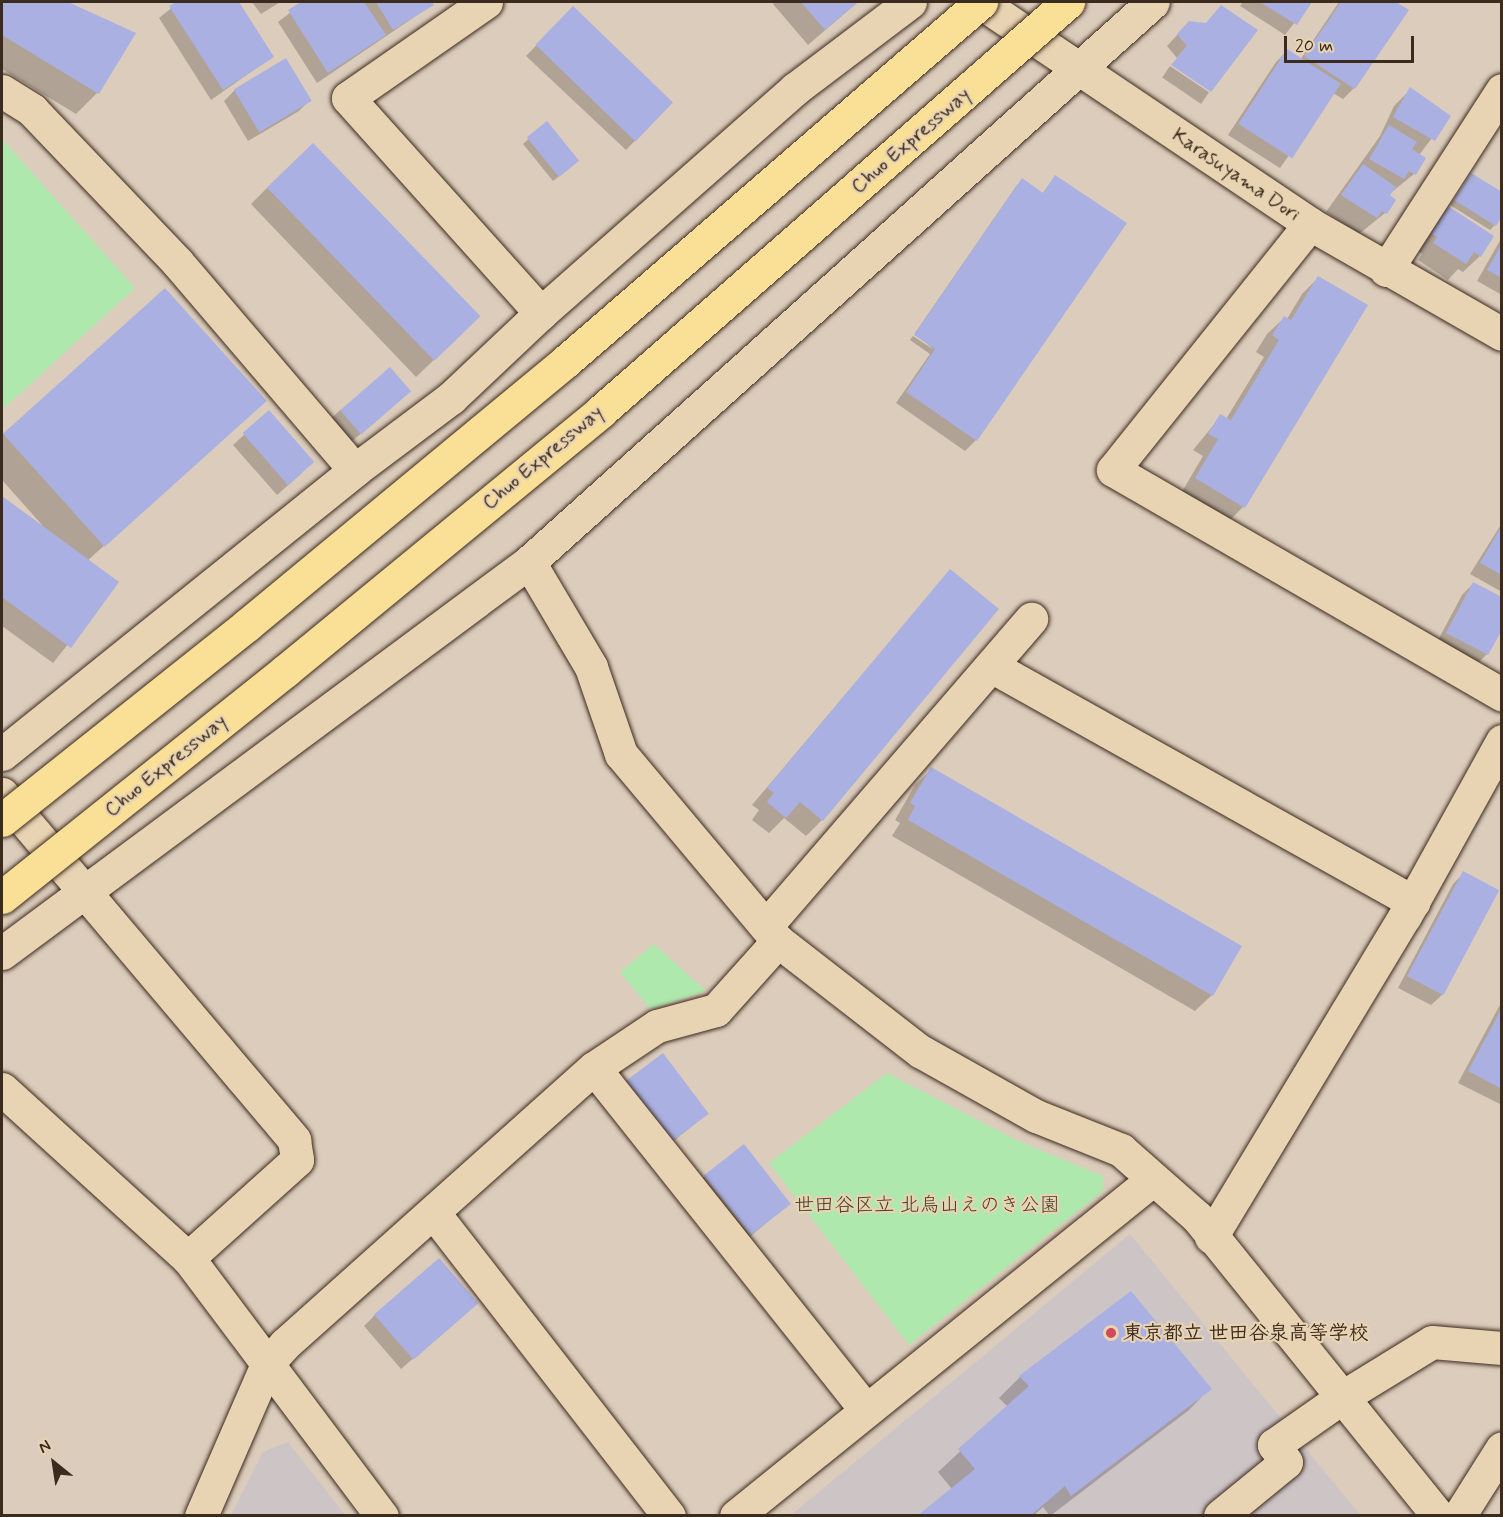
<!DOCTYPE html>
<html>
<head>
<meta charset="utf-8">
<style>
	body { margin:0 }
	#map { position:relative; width:1503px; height:1517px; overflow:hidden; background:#dcccbb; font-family:Mynerve,"Klee One",sans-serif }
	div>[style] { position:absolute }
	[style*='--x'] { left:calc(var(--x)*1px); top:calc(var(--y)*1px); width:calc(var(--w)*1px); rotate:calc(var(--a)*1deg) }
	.built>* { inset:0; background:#cdc4c6 }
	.green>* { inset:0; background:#aee8ad }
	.shadow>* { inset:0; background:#0003; transform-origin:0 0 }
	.building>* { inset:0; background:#aab0e1; transform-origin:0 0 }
	.roads { filter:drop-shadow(0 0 2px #3b2a1e) drop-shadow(0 0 2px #3b2a1e) }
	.minor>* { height:33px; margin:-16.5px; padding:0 16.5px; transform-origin:16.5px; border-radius:16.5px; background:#e8d3b2 }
	.bridges { filter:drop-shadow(0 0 2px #3b2a1e) drop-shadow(0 0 2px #3b2a1e) }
	.highway-bridge>* { height:33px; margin:-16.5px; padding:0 16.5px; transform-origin:16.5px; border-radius:16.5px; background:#f9e096 }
	.dots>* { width:16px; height:16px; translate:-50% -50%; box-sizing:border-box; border:3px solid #e8d3b2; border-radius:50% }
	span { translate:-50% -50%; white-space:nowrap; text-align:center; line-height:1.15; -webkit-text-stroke:4.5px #e8d3b2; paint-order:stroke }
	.street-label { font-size:20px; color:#3b2a1e }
	.park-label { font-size:20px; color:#463d2c }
	.poi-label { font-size:20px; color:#3b2a1e; font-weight:700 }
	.left { translate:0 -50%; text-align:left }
	.frame { position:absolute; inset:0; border:3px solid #3b2a1e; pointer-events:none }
	.north { position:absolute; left:24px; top:1433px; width:60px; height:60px; -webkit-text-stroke:4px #e8d3b2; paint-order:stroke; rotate:330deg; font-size:16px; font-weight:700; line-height:24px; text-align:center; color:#3b2a1e }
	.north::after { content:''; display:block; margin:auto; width:21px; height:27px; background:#3b2a1e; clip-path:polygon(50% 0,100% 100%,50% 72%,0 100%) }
	.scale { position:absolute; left:1284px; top:36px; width:130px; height:27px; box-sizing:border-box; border:3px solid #3b2a1e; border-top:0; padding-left:8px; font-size:18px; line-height:21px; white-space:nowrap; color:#3b2a1e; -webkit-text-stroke:4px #e8d3b2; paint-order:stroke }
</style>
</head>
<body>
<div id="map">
	<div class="built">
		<i style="clip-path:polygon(1130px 1234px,1360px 1515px,790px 1516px)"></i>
		<i style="clip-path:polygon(288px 1442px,345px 1515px,231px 1515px,263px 1452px)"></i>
	</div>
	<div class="green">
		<i style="clip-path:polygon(2px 139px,135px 288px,2px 410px)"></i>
		<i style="clip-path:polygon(654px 944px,706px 991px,650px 1009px,620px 972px)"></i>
		<i style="clip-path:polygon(887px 1073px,1016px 1140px,1103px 1176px,1103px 1191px,909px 1345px,769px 1163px)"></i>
	</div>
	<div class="shadow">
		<i style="clip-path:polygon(2px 2px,64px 2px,134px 33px,97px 93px,76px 114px,2px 69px)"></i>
		<i style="clip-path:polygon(179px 2px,237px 2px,272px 57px,211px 100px,159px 18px)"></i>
		<i style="clip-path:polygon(252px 2px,280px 2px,261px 14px)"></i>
		<i style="clip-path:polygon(304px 2px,430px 2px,432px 5px,317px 83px,278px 22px)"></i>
		<i style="clip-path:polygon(775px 2px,858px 2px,808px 45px,773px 4px)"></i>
		<i style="clip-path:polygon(1243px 2px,1310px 2px,1285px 35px,1240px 6px)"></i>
		<i style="clip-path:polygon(1339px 2px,1394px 2px,1407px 10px,1354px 88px,1343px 99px,1333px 93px,1280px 168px,1228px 135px,1276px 62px,1287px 51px,1300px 60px)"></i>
		<i style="clip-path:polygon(562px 19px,672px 102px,626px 150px,526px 56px)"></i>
		<i style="clip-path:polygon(1205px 25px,1177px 58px,1167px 46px,1178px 34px)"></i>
		<i style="left:1170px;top:66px;width:47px;height:14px;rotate:34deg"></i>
		<i style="clip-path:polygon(1411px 89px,1449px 116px,1419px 155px,1424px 158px,1414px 174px,1388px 195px,1394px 200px,1385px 213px,1359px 234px,1326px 212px,1380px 136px,1394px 106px)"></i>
		<i style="clip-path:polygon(235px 90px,310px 100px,299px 111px,248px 141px,224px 101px)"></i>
		<i style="clip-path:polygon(547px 123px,572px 166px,553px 181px,523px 144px)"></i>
		<i style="clip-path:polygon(1471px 175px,1495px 225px,1490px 230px,1450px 205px)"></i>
		<i style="clip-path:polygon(1055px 177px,976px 440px,965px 451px,896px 403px,930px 354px,910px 340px,913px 336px,934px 350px,915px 333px,1017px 185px,1022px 180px,1042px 194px)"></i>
		<i style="clip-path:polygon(267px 188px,461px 334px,416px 377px,251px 204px)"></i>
		<i style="clip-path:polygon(1448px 208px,1480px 256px,1463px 272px,1458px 269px,1448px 280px,1418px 260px,1422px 254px,1415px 250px)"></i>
		<i style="clip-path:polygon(1502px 237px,1502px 295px,1477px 281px)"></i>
		<i style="clip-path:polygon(1319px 277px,1243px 507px,1227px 523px,1180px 495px,1203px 456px,1193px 450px,1221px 416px,1226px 419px,1264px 357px,1256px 352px,1267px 334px,1284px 318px,1287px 319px,1302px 294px)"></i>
		<i style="clip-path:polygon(165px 290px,264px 402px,87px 561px,117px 583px,53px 663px,2px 626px,2px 498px,43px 526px,2px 480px,2px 435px)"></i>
		<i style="clip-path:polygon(409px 391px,349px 444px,329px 421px,340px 410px)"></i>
		<i style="clip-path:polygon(269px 412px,302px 473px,277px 495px,233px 445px)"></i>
		<i style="clip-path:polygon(1502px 523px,1502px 592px,1470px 574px)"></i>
		<i style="clip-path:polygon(950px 571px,822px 820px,806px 836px,784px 818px,769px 833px,752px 820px,759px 810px,752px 805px)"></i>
		<i style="clip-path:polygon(1473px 584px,1487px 654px,1476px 665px,1436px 644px,1462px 595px)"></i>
		<i style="clip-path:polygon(932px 769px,1212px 995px,1195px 1011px,892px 836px,900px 823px,895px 820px,915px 785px)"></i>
		<i style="clip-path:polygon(1464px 873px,1443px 994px,1431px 1005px,1398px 988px,1453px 884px)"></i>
		<i style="clip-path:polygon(1502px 1001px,1502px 1105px,1458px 1083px)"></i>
		<i style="clip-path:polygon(626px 1082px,707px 1114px,660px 1152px)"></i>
		<i style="clip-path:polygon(705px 1176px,789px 1204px,740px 1245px,694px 1187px)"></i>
		<i style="clip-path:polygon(465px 1314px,401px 1369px,364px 1326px,375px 1315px)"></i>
		<i style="clip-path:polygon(1020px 1377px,1210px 1388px,1189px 1410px,1050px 1516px,1043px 1507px,1033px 1516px,919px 1516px,952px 1489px,938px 1472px,1008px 1407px,999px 1398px)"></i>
	</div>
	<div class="building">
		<i style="clip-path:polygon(2px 2px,68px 2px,136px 33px,99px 94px,2px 35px)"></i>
		<i style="clip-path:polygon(176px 2px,239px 2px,274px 57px,223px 90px,169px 6px)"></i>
		<i style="clip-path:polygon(301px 2px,364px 2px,386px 35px,328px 73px,288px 10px)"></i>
		<i style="clip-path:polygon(376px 2px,432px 2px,434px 5px,393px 30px)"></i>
		<i style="clip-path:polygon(801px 2px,858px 2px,825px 30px)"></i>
		<i style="clip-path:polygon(1260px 2px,1312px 2px,1297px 25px)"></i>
		<i style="clip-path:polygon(1341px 2px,1396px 2px,1409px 10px,1355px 89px,1304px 56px)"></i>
		<i style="clip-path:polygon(1221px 5px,1258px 30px,1211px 92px,1171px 65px,1187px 46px,1177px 34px,1189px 21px,1206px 23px)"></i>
		<i style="left:573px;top:6px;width:139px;height:54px;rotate:44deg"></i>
		<i style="left:1287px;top:49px;width:64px;height:89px;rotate:33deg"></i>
		<i style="left:286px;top:58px;width:50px;height:61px;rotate:59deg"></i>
		<i style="clip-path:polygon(1410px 87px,1451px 116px,1435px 141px,1393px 117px)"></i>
		<i style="left:547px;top:121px;width:51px;height:26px;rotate:51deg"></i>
		<i style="clip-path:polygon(1389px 125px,1417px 142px,1412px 149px,1426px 158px,1416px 175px,1409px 171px,1404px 179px,1369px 159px)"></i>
		<i style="left:313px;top:143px;width:241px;height:64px;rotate:46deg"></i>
		<i style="clip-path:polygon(1363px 164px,1396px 187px,1390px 195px,1396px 200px,1387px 214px,1382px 211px,1377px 218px,1341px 195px)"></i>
		<i style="clip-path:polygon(1471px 173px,1502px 192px,1502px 217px,1496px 226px,1454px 200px)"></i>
		<i style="clip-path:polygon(1055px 175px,1127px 223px,977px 441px,906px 392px,935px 349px,914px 335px,1022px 178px,1043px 193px)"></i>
		<i style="clip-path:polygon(1448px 206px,1494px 236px,1481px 257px,1474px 252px,1466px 264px,1433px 243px,1437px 237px,1431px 233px)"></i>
		<i style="clip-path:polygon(1502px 244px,1502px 278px,1487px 270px)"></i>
		<i style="clip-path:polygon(1318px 276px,1368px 305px,1245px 508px,1195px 478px,1218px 439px,1208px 434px,1220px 414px,1231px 420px,1279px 340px,1272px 335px,1284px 316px,1291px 320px)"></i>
		<i style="left:165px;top:288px;width:152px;height:218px;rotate:48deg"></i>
		<i style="left:390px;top:367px;width:32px;height:66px;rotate:49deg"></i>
		<i style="left:269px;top:410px;width:69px;height:35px;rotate:49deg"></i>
		<i style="clip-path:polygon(2px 496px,119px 582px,71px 648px,2px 597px)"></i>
		<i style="clip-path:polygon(1502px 525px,1502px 575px,1480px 563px)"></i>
		<i style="clip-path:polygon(950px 569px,999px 609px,823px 821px,800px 802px,786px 818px,767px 802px,774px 793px,767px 788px)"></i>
		<i style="clip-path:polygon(1473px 582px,1502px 597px,1502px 630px,1488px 655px,1446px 633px)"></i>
		<i style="clip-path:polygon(931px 767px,1242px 946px,1213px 996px,908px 820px,915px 806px,910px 803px)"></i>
		<i style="left:1463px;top:871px;width:41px;height:119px;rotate:28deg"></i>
		<i style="clip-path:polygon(1502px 1008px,1502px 1089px,1468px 1071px)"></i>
		<i style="left:663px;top:1053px;width:76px;height:47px;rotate:53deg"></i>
		<i style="left:744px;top:1144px;width:76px;height:51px;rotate:52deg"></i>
		<i style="left:439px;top:1258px;width:60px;height:86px;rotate:49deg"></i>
		<i style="clip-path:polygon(1131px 1291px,1212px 1389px,1071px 1496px,1065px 1486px,1030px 1516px,917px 1516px,975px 1469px,958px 1449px,1029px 1386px,1019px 1376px)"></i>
	</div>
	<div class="roads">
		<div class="minor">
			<i style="--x:486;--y:2;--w:168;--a:145.2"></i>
			<i style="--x:348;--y:98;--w:289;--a:48.1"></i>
			<i style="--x:980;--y:2;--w:398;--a:33.9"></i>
			<i style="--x:1310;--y:224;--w:221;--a:29.8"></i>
			<i style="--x:2;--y:91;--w:36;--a:32"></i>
			<i style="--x:32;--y:110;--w:211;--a:46.3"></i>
			<i style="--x:178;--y:263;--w:272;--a:49.5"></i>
			<i style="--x:1310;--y:224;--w:315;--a:128.7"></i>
			<i style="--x:1113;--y:470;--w:449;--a:30"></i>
			<i style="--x:1386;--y:270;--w:214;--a:-57.2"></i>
			<i style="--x:529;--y:562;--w:122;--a:59.4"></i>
			<i style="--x:591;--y:667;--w:92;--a:71"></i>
			<i style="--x:621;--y:754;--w:244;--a:50"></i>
			<i style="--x:778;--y:941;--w:180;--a:37.8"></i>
			<i style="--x:920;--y:1051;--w:133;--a:29.3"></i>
			<i style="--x:1036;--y:1116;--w:92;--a:21.8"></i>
			<i style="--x:1121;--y:1150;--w:101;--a:41.4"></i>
			<i style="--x:1197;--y:1217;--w:384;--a:51.1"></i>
			<i style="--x:991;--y:666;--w:484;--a:29.2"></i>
			<i style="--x:2;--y:754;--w:453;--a:-38.8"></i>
			<i style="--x:355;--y:470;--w:120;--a:-36.9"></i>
			<i style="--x:451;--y:398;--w:124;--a:-43.4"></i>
			<i style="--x:541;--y:313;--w:339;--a:-41.4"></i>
			<i style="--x:795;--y:89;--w:144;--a:-37.1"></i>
			<i style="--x:2;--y:794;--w:453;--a:49.8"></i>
			<i style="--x:294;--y:1140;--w:20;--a:81"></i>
			<i style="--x:297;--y:1160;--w:147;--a:138"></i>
			<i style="--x:766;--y:926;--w:406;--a:-49.2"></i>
			<i style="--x:2;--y:953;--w:656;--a:-36.57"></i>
			<i style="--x:529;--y:562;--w:838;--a:-41.91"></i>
			<i style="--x:594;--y:1068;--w:434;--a:51.5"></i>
			<i style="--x:2;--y:1089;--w:251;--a:42.3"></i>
			<i style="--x:188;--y:1258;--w:323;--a:53.1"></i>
			<i style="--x:433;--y:1212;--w:385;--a:52.2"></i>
			<i style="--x:1211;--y:1237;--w:375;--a:-58.9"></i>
			<i style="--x:1405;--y:916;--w:200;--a:-61"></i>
			<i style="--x:201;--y:1516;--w:166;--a:-66.5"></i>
			<i style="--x:267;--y:1364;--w:27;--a:-48"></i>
			<i style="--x:285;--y:1344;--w:414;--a:-41.8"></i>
			<i style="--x:594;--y:1068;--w:76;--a:-33.7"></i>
			<i style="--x:657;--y:1026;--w:61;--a:-15.2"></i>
			<i style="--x:716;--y:1010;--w:93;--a:-48.1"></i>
			<i style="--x:736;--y:1516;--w:535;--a:-38.93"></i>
			<i style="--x:1220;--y:1516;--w:85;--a:-39.3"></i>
			<i style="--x:1286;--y:1462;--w:21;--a:-125"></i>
			<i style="--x:1274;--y:1445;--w:85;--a:-35"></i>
			<i style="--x:1344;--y:1396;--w:103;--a:-31.5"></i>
			<i style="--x:1432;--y:1342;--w:70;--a:4.9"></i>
			<i style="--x:1459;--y:1516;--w:80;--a:-57.7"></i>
		</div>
	</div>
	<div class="bridges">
		<div class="highway-bridge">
			<i style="--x:2;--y:820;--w:313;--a:-38.5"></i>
			<i style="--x:247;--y:625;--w:414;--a:-39.6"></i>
			<i style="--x:566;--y:361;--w:549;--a:-40.86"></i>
			<i style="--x:2;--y:897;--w:362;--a:-38.6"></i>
			<i style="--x:285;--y:671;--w:409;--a:-39.4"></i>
			<i style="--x:601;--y:411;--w:621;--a:-41.21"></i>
		</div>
	</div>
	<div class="dots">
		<i style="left:1111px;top:1333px;background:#d1495b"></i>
	</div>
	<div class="street-label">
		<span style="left:911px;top:141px;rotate:-41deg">Chuo Expressway</span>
		<span style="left:1236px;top:175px;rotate:34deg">Karasuyama Dori</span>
		<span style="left:543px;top:458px;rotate:-40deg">Chuo Expressway</span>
		<span style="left:166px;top:766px;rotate:-39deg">Chuo Expressway</span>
	</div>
	<div class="park-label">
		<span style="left:927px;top:1205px">世田谷区立 北烏山えのき公園</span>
	</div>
	<div class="poi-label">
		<span class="left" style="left:1123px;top:1333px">東京都立 世田谷泉高等学校</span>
	</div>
	<div class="frame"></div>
	<div class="north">N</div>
	<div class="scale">20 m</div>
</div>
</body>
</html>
